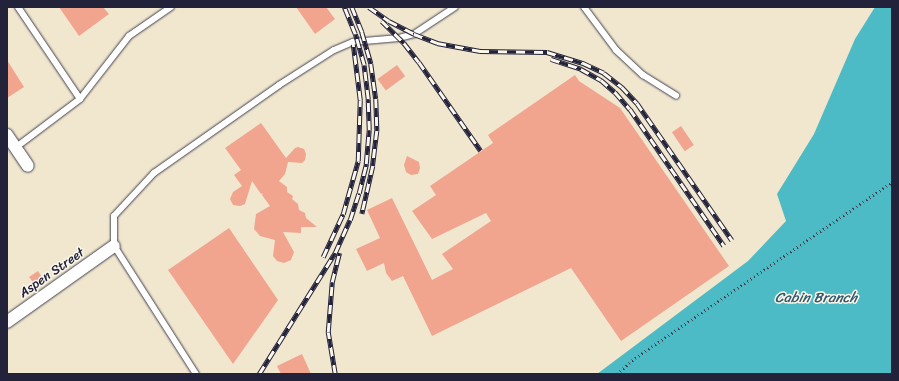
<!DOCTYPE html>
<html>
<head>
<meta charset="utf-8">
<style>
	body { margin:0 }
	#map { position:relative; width:899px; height:381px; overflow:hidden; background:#f1e7ce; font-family:Sriracha,sans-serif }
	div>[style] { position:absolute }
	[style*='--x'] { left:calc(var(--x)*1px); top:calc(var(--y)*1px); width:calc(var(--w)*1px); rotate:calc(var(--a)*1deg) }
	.water>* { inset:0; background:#4dbbc5 }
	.building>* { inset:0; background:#f1a58f; transform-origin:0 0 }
	.path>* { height:2.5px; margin-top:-1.25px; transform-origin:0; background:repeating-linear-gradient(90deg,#414051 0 1px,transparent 0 4px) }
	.roads { filter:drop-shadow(0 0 1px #414051) drop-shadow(0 0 1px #414051) }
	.service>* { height:6px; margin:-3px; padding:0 3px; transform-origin:3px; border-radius:3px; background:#fff }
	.minor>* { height:12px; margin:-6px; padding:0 6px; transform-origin:6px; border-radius:6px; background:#fff }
	.rail>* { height:4.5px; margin-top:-2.25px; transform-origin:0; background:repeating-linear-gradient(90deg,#fbf7ec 0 9px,#22223b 0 18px); box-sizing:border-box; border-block:1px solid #22223b }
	span { translate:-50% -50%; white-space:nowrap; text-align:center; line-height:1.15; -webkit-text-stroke:3px #fbf7ec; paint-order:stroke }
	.street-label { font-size:13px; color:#22223b }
	.water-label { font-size:14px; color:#31586b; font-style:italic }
	.frame { position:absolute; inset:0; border:8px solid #22223b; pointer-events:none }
</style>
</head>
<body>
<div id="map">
	<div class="water">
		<i style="clip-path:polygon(875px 7px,892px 7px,892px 374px,597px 374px,748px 261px,786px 221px,777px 194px,814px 134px,855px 39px)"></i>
	</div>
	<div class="building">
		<i style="clip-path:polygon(59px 7px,103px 7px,109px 14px,79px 36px)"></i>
		<i style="clip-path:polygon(296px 7px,326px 7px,335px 19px,315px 34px)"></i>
		<i style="clip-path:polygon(7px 60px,24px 87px,7px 98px)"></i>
		<i style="left:397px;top:65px;width:14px;height:24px;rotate:54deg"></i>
		<i style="clip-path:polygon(575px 75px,579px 81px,620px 108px,729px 266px,621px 341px,571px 268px,432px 336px,403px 276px,392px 281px,386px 273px,384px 263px,367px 271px,356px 249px,380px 238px,367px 210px,392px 198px,432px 280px,453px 269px,442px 254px,491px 221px,486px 213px,432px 239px,412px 211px,436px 195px,430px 186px,493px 143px,488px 135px)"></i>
		<i style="clip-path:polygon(261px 123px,286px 158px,295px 148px,298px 147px,304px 149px,306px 154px,305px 160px,302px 163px,288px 162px,285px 174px,279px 181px,287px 187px,287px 192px,293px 196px,292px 199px,298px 204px,299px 210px,305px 213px,306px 218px,317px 227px,301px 227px,301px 233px,283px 232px,294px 252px,291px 260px,284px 263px,277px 261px,273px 256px,275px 240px,260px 236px,254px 229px,256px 214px,270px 206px,262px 195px,263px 193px,261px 194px,252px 181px,245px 204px,240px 206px,233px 205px,230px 199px,233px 192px,242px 186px,234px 175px,241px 170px,225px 148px)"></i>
		<i style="left:681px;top:126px;width:23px;height:11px;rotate:56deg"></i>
		<i style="clip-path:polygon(407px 156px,419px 162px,420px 168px,418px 174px,411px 175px,406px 172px,404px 165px)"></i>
		<i style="clip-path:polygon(229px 228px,278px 300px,233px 364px,168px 270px)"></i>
		<i style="clip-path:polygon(38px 271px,45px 282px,37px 287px,29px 277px)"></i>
		<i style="clip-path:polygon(302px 354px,311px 374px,281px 374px,277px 366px)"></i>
	</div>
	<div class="path">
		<i style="--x:617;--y:374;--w:24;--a:-42"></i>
		<i style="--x:635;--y:358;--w:311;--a:-34.4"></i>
	</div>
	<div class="roads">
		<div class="service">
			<i style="--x:18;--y:7;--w:111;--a:56"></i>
			<i style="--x:584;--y:7;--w:54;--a:53.3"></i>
			<i style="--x:616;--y:50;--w:37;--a:43"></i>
			<i style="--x:643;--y:75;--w:39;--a:32"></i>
			<i style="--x:15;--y:148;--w:81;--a:-37"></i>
			<i style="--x:80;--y:99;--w:80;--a:-52.1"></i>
			<i style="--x:129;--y:36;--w:51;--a:-34.6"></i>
			<i style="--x:196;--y:374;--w:152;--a:-122.6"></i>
			<i style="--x:114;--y:246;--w:30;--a:-90"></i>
			<i style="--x:114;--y:216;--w:59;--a:-47.1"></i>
			<i style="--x:154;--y:173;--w:153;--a:-35.1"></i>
			<i style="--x:279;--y:85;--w:65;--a:-32.5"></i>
			<i style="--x:334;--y:50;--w:21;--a:-23"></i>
			<i style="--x:353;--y:42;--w:46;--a:-5"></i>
			<i style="--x:399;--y:38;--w:16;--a:-15"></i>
			<i style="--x:414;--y:34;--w:49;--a:-33.4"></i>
		</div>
		<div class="minor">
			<i style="--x:7;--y:135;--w:37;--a:56"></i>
			<i style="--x:7;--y:322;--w:131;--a:-35.4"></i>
		</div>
	</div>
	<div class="rail">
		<i style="--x:352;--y:7;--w:27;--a:68"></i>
		<i style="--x:362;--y:32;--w:33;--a:74"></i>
		<i style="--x:371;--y:64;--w:35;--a:82"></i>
		<i style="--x:376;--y:99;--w:32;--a:88"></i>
		<i style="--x:377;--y:131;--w:35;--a:97"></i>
		<i style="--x:373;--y:166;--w:49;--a:102.9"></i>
		<i style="--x:369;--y:7;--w:24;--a:35"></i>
		<i style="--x:389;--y:21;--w:28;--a:27"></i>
		<i style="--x:414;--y:34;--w:25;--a:21"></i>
		<i style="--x:437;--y:43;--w:44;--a:10.5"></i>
		<i style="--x:480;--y:51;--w:67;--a:0.9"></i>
		<i style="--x:547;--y:52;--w:38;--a:17"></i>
		<i style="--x:583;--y:63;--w:23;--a:25"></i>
		<i style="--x:604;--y:73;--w:23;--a:38"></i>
		<i style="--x:622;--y:87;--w:22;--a:47"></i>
		<i style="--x:637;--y:103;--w:167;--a:55.3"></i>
		<i style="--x:382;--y:21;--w:31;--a:45"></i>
		<i style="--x:404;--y:43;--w:24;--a:52"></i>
		<i style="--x:419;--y:62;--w:108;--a:55.1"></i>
		<i style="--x:551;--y:59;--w:32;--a:18"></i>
		<i style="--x:581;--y:69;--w:23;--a:29"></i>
		<i style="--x:601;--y:80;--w:18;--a:41"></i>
		<i style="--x:615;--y:92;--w:23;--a:49"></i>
		<i style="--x:630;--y:109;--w:166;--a:55.5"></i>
		<i style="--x:323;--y:257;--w:47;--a:-65.1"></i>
		<i style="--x:343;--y:214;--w:55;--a:-74.2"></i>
		<i style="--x:358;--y:161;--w:61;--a:-88.1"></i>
		<i style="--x:360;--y:100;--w:56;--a:-97.1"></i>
		<i style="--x:259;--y:374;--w:143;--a:-57.9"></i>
		<i style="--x:335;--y:253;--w:36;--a:-66"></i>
		<i style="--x:350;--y:220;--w:28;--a:-72"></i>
		<i style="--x:359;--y:193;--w:30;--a:-76"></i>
		<i style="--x:366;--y:164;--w:34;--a:-85"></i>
		<i style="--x:369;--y:130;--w:31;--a:-92"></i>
		<i style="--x:368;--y:99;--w:34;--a:-97"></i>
		<i style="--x:364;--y:65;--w:32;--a:-106"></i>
		<i style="--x:355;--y:34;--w:29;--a:-112"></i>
		<i style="--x:335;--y:374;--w:43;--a:-99.5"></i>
		<i style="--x:328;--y:332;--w:50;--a:-85.4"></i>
		<i style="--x:332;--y:282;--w:30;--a:-76"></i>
	</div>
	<div class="street-label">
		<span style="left:52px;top:273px;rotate:-35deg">Aspen Street</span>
	</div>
	<div class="water-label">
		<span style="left:816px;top:298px">Cabin Branch</span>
	</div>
	<div class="frame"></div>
</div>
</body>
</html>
